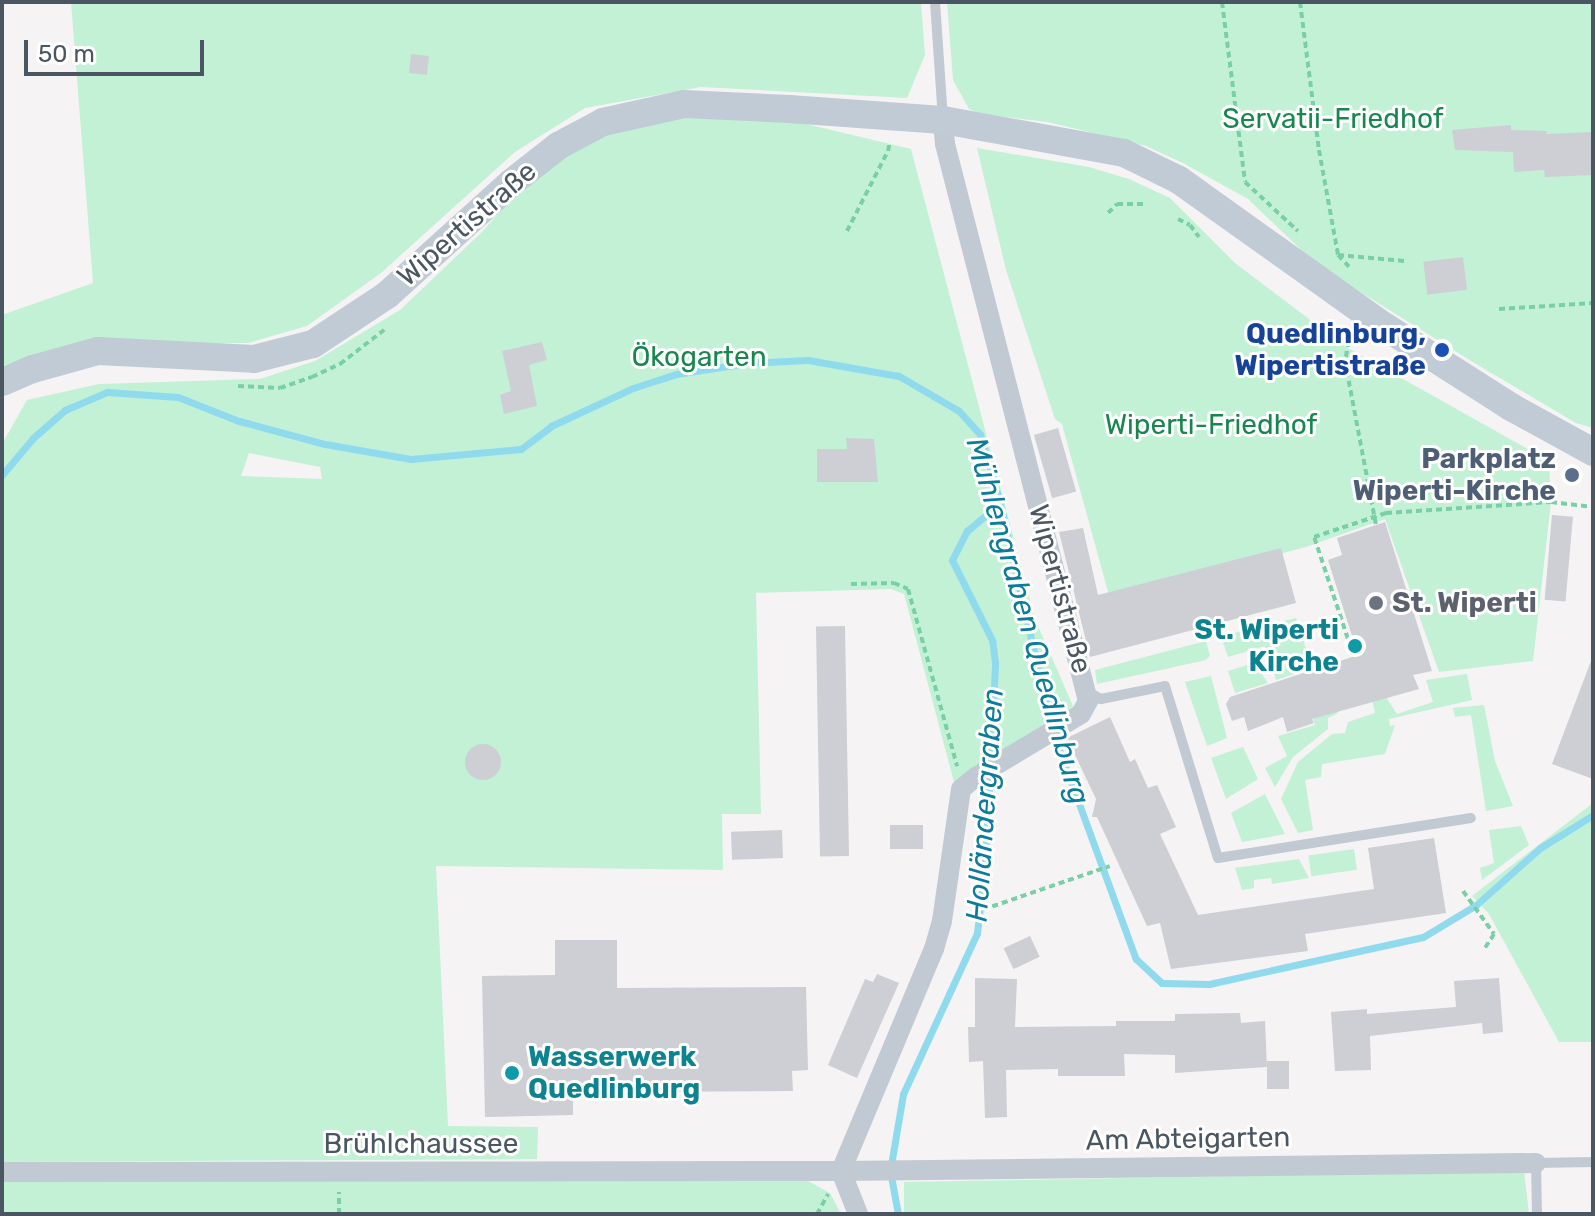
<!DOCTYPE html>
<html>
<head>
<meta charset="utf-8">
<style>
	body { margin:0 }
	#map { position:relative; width:1595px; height:1216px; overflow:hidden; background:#f5f3f3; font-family:Rubik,sans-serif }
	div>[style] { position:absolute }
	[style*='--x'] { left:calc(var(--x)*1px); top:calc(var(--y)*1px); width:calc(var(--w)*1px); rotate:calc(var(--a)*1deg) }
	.green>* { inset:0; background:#c3f1d5; transform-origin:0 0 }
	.stream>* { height:7px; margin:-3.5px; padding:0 3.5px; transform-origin:3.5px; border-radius:3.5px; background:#90daee }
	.building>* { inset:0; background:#cdcfd5; transform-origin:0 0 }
	.round { border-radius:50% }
	.path>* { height:4px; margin-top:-2px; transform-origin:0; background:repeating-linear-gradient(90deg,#7ad0a6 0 6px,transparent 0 10px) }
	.lane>* { height:10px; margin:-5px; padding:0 5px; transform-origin:5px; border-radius:5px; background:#c1cad2 }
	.street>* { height:20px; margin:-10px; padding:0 10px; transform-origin:10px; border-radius:10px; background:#c1cad2 }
	.secondary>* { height:28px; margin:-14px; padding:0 14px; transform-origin:14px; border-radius:14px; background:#c1cbd6 }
	.dots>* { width:22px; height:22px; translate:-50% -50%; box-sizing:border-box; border:4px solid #fff; border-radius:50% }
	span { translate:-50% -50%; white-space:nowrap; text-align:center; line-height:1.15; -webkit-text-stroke:6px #fff; paint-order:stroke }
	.park-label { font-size:28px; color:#17864f }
	.street-label { font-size:28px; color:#4a5661 }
	.transit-label { font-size:28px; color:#164399; font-weight:700 }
	.right { translate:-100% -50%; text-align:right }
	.service-label { font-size:28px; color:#4e5e75; font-weight:700 }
	.worship-label { font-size:28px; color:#5b616d; font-weight:700 }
	.left { translate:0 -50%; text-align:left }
	.culture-label { font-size:28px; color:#0d838f; font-weight:700 }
	.water-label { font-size:30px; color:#0c7c9b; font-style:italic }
	.frame { position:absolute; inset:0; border:4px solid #4a5661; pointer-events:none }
	.scale { position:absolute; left:24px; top:40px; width:180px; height:36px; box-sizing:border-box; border:4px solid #4a5661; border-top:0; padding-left:10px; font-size:24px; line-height:28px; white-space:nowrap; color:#4a5661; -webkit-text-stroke:6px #fff; paint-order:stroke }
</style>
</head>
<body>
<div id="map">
	<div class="green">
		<i style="clip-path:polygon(71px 2px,921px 2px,925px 55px,907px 98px,701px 87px,585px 108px,515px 152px,381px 273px,307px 326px,248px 343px,161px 343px,25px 358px,2px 366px,2px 315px,93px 283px)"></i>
		<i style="clip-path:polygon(947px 2px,1593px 2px,1593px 428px,1576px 423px,1476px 364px,1317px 265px,1248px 199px,1183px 163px,1146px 146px,1048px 122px,980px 114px,969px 109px,953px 80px)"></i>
		<i style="clip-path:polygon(evenodd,671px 118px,781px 118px,911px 149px,1035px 619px,1073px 706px,954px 782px,904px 594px,891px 589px,756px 593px,761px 814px,722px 814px,723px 870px,436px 866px,448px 1126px,538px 1127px,537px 1159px,2px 1162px,2px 444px,27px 400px,99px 384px,260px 379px,315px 361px,400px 310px,481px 233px,512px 198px,556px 160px,605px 133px,671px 118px,249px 453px,320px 467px,322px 479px,241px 476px,249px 453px)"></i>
		<i style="clip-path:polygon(977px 148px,1089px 167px,1129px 179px,1170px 198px,1235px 263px,1346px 347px,1549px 461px,1551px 502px,1533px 661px,1439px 672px,1385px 519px,1306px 547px,1110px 599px,1062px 424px,1055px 419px,1006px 270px)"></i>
		<i style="clip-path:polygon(1296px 618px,1312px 668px,1276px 680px,1265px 646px,1228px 657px,1221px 636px)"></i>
		<i style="clip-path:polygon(1206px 641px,1210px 656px,1206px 660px,1097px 684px,1095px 670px)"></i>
		<i style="clip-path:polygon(1254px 663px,1268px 683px,1235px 693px,1228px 671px)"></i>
		<i style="clip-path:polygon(1467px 674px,1472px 700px,1389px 719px,1390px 726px,1395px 725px,1385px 754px,1322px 764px,1321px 777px,1305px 780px,1313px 830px,1298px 833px,1281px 799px,1298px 762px,1332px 734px,1345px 733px,1348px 722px,1375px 713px,1371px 694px,1382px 691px,1397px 714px,1433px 702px,1426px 680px)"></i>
		<i style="clip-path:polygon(1211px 676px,1227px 738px,1207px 746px,1185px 682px)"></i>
		<i style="clip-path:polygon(1334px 703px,1338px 713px,1328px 718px,1328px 729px,1293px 757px,1275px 787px,1265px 768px,1287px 756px,1278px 736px,1315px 725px,1311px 711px)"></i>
		<i style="clip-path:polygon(1484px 705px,1495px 761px,1513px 806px,1486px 811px,1471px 715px,1455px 717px,1453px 708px)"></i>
		<i style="clip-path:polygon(1243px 747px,1258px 779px,1226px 799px,1211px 758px)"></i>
		<i style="clip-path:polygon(1265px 794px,1285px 834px,1242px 842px,1231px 813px)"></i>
		<i style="clip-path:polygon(1593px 803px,1593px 1042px,1559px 1042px,1489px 914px,1472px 896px)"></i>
		<i style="clip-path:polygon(1521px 826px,1529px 845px,1482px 880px,1480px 868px,1494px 863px,1489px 830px)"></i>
		<i style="left:1354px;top:849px;width:21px;height:46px;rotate:82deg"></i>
		<i style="clip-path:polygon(1299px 859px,1309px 878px,1272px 884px,1271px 878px,1254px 880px,1254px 888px,1242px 890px,1235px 868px)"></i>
		<i style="clip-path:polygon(1524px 1171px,1529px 1214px,904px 1214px,904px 1182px)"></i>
		<i style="clip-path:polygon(332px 1179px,808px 1181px,830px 1193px,841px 1214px,2px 1214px,2px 1181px)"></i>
	</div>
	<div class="stream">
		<i style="--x:2;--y:475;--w:48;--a:-50"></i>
		<i style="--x:33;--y:438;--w:43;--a:-41.2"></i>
		<i style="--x:65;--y:410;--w:46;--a:-23.2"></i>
		<i style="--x:107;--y:392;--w:71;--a:4"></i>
		<i style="--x:178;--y:397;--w:66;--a:21.5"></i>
		<i style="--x:239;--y:421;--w:89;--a:15"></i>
		<i style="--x:325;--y:444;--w:87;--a:9.9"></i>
		<i style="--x:411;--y:459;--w:110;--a:-5.2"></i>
		<i style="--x:521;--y:449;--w:38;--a:-37"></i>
		<i style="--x:551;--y:426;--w:90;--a:-24.9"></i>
		<i style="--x:633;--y:388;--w:45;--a:-18"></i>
		<i style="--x:676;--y:374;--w:72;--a:-8.8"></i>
		<i style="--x:747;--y:363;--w:61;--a:-2.8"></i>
		<i style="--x:808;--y:360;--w:92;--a:10"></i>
		<i style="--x:899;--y:376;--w:69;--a:30.3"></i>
		<i style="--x:959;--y:411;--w:31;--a:48"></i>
		<i style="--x:980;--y:434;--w:72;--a:73.8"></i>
		<i style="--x:1000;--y:503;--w:233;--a:77.1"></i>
		<i style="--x:1052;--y:730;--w:244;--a:69.9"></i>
		<i style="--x:1136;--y:959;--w:35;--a:43"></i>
		<i style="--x:1162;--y:983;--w:47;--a:1.2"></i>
		<i style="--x:1209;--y:984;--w:219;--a:-12.4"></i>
		<i style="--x:1423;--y:937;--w:62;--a:-31.1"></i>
		<i style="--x:1476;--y:905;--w:86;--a:-41.7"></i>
		<i style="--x:1540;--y:848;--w:62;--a:-31.9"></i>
		<i style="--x:898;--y:1214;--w:44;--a:-100.5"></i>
		<i style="--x:890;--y:1171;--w:78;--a:-80.4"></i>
		<i style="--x:903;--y:1094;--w:177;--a:-65.3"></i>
		<i style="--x:977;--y:933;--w:70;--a:-83.5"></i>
		<i style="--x:985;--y:863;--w:200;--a:-87.1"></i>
		<i style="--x:995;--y:663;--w:23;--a:-97"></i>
		<i style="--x:992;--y:640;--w:89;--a:-116.6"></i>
		<i style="--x:952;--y:560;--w:33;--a:-63"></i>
		<i style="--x:967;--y:531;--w:43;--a:-40.3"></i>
	</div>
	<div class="building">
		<i style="left:411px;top:54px;width:18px;height:19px;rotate:6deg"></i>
		<i style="clip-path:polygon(1511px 125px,1511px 130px,1547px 131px,1546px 134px,1593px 132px,1593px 175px,1545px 177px,1544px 170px,1514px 172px,1513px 152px,1455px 150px,1452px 130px)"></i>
		<i style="left:1463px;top:257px;width:33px;height:40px;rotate:83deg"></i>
		<i style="clip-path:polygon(542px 342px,547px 360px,529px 365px,537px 406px,504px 414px,500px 395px,511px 391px,502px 351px)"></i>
		<i style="left:1058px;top:428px;width:66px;height:25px;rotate:74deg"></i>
		<i style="clip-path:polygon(846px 438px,874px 439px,878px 482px,817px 482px,817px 449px,847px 449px)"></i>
		<i style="left:1552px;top:515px;width:21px;height:85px;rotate:5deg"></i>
		<i style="clip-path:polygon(1385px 522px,1432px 671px,1413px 675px,1419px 689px,1312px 719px,1314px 723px,1287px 732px,1283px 717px,1248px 731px,1244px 717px,1232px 721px,1226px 704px,1230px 697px,1358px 655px,1328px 560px,1342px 555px,1337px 538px)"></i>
		<i style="clip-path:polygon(1083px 528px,1098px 595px,1281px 548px,1296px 603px,1090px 657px,1059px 532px)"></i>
		<i style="left:845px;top:626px;width:230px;height:29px;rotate:89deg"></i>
		<i style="clip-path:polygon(1591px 661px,1593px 662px,1593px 779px,1552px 764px)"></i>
		<i style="clip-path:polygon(1110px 717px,1130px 762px,1135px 759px,1148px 788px,1157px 785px,1176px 827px,1160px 834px,1198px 915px,1374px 889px,1368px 848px,1434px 838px,1446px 913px,1305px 934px,1308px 951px,1171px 969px,1160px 923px,1147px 926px,1097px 817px,1092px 817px,1096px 799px,1067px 738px)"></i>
		<i class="round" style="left:465px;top:744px;width:36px;height:36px"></i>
		<i style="left:890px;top:825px;width:33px;height:24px"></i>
		<i style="left:782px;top:830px;width:28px;height:51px;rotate:88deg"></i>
		<i style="left:1030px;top:936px;width:23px;height:29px;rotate:65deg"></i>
		<i style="clip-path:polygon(555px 940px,617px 940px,617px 988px,806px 987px,808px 1070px,792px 1071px,793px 1091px,613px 1092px,613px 1087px,573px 1087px,573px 1115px,485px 1117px,482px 976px,555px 975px)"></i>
		<i style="clip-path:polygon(877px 974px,899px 983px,857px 1078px,828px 1065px,865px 979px,873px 982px)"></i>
		<i style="clip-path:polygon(975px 978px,1017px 979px,1015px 1027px,1116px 1026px,1116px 1021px,1175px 1021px,1175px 1014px,1240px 1013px,1241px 1023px,1265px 1021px,1267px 1067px,1175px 1073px,1175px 1055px,1124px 1054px,1125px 1076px,1058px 1076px,1058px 1069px,1006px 1070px,1007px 1117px,985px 1118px,983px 1061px,969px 1062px,968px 1027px,975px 1027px)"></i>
		<i style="clip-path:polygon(1499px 978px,1503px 1032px,1483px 1034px,1482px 1023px,1370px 1036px,1371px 1070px,1335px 1071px,1331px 1012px,1367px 1009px,1367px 1014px,1456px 1007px,1454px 981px)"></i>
		<i style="left:1289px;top:1061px;width:28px;height:22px;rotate:90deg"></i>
	</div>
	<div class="path">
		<i style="--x:1222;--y:2;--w:181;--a:82.7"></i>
		<i style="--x:1245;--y:182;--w:72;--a:42.8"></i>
		<i style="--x:1300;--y:2;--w:149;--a:82.7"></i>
		<i style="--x:1319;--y:150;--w:107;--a:79.7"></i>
		<i style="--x:1338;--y:255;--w:18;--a:47"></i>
		<i style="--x:1108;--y:213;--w:13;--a:-45"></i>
		<i style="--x:1117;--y:204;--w:26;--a:0"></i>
		<i style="--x:1178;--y:219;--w:13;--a:27"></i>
		<i style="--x:1190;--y:225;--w:15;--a:53"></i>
		<i style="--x:847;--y:231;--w:90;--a:-62.9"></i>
		<i style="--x:888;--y:151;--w:10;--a:-79"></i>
		<i style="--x:1338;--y:255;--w:67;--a:5.1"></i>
		<i style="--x:1499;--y:309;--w:94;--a:-3.7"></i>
		<i style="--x:1350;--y:331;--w:30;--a:99"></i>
		<i style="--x:1345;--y:361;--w:167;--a:79.3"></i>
		<i style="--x:238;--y:386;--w:42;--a:2.7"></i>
		<i style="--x:280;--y:388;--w:34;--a:-19"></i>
		<i style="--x:312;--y:377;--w:31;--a:-25"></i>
		<i style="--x:340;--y:364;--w:56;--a:-37.7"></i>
		<i style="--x:851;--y:584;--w:43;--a:-1.3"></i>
		<i style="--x:894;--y:583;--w:15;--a:23"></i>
		<i style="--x:908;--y:589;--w:184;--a:74.5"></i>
		<i style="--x:1355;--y:646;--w:4;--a:153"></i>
		<i style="--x:1351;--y:648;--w:117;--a:-108.4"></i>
		<i style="--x:1314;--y:537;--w:76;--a:-18.4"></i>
		<i style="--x:1386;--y:513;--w:165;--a:-3.8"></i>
		<i style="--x:1551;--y:502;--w:42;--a:6.8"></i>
		<i style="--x:1463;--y:891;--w:53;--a:54.2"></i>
		<i style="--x:1494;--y:934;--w:17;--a:123"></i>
		<i style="--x:964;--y:916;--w:154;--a:-18.9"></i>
		<i style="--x:339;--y:1214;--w:22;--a:-90"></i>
		<i style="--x:817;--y:1214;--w:23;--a:-61"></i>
	</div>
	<div class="lane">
		<i style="--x:935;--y:2;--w:118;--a:86.1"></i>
		<i style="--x:1088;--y:692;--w:15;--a:28"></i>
		<i style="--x:1101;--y:699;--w:65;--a:-11.5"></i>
		<i style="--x:1165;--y:686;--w:180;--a:72.9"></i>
		<i style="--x:1218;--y:858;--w:256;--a:-9"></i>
		<i style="--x:1537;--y:1214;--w:51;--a:-91.1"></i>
		<i style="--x:1536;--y:1163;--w:57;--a:-1"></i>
	</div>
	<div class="street">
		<i style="--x:841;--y:1171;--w:241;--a:-67.3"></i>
		<i style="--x:934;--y:949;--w:29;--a:-74"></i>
		<i style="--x:942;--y:921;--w:133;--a:-81.8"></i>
		<i style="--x:961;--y:789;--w:19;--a:-39"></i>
		<i style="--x:976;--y:777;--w:122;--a:-31"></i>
		<i style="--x:1081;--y:714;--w:15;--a:-62"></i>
		<i style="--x:1088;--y:701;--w:575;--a:-104.4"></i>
		<i style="--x:945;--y:144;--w:24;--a:-95"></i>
		<i style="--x:841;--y:1171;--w:46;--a:68.4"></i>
		<i style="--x:2;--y:1172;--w:839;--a:-0.07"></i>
		<i style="--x:841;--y:1171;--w:695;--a:-0.66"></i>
	</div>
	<div class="secondary">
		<i style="--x:2;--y:382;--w:34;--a:-23"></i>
		<i style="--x:33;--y:369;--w:67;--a:-15.5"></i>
		<i style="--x:98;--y:351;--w:156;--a:2.9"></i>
		<i style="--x:254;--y:359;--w:61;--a:-14.3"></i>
		<i style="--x:313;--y:344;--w:89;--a:-33.5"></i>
		<i style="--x:387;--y:295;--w:167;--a:-42.1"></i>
		<i style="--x:511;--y:183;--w:60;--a:-38.2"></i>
		<i style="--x:558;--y:146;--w:51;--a:-28.1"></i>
		<i style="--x:603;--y:122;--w:83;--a:-12.5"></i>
		<i style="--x:684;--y:104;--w:105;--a:2.7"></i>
		<i style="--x:789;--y:109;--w:154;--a:4.1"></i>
		<i style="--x:943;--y:120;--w:184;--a:10.3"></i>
		<i style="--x:1124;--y:153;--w:61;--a:26.1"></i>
		<i style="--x:1179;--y:180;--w:252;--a:35.5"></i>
		<i style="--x:1384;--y:326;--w:151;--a:32.5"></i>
		<i style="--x:1511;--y:407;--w:94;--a:28.8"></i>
	</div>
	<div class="dots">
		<i style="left:1442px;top:350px;background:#1a4fb4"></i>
		<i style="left:1572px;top:475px;background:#5c6f8a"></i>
		<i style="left:1376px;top:603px;background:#6b7280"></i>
		<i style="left:1355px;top:646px;background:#0f9aa8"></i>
		<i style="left:512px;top:1073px;background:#0f9aa8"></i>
	</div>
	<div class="park-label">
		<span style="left:1333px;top:119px">Servatii-Friedhof</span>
		<span style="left:699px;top:357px">Ökogarten</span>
		<span style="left:1211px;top:425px">Wiperti-Friedhof</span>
	</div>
	<div class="street-label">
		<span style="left:467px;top:224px;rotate:-41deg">Wipertistraße</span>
		<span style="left:1060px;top:589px;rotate:75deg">Wipertistraße</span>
		<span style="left:1188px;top:1139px;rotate:-1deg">Am Abteigarten</span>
		<span style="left:421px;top:1144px">Brühlchaussee</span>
	</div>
	<div class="transit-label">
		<span class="right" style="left:1426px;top:350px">Quedlinburg,<br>Wipertistraße</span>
	</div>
	<div class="service-label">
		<span class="right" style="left:1556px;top:475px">Parkplatz<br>Wiperti-Kirche</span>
	</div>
	<div class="worship-label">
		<span class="left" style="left:1392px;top:603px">St. Wiperti</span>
	</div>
	<div class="culture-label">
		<span class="right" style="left:1339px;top:646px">St. Wiperti<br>Kirche</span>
		<span class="left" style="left:528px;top:1073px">Wasserwerk<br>Quedlinburg</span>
	</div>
	<div class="water-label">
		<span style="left:1028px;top:621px;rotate:74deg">Mühlengraben Quedlinburg</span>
		<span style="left:985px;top:805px;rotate:-86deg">Holländergraben</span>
	</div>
	<div class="frame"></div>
	<div class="scale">50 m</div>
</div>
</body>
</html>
